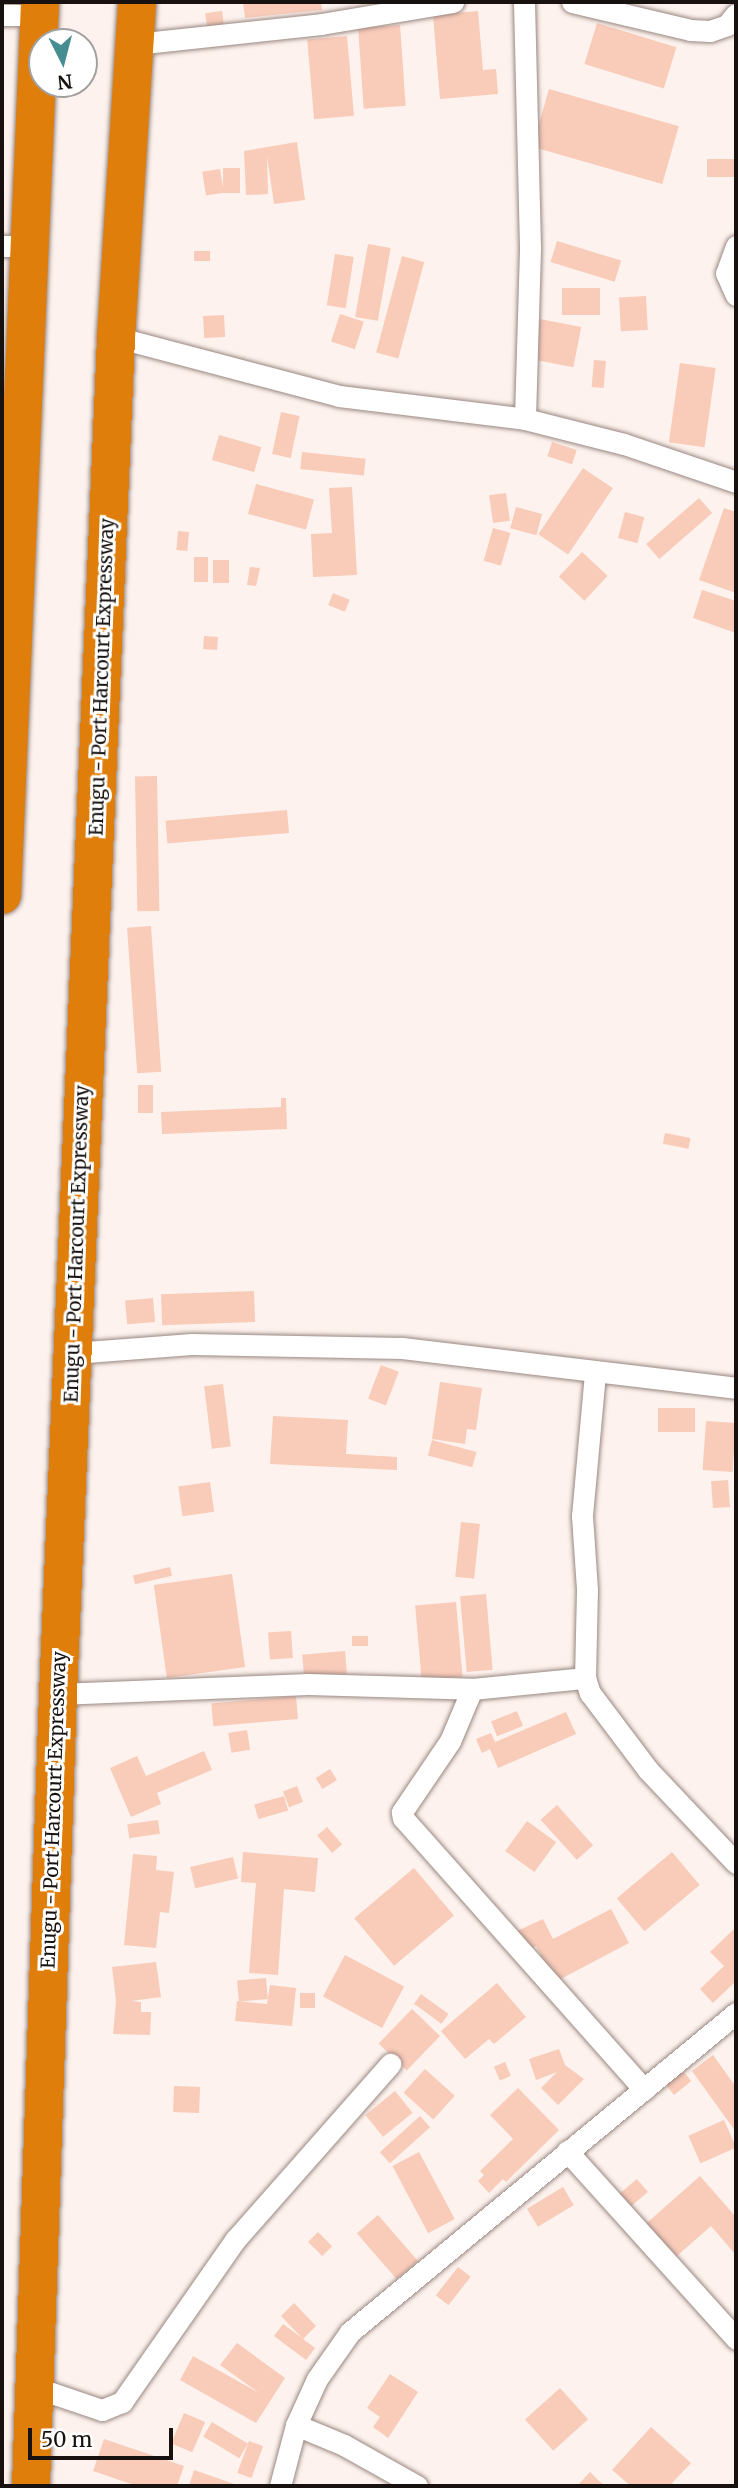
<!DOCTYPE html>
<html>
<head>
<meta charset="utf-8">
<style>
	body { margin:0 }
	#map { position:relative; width:738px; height:2488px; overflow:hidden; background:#fdf2ed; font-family:Merriweather,serif }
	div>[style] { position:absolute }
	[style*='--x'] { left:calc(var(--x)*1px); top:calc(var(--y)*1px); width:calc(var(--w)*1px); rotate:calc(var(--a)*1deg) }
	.building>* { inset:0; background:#f9cbb9; transform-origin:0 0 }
	.roads { filter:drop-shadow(0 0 2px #998781) drop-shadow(0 0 2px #998781) }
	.street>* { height:21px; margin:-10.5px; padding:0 10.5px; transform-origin:10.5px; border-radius:10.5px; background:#fff }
	.highway>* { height:38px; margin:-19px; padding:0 19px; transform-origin:19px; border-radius:19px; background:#df7e0a }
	span { translate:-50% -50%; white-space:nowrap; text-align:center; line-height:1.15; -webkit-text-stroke:6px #fff; paint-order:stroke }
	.street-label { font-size:19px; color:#17110f }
	.frame { position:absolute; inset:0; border:4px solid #17110f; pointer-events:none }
	.north { position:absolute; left:28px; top:28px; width:70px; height:70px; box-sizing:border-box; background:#fff; border:2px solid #a2a09f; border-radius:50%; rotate:174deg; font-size:19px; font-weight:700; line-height:28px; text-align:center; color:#17110f }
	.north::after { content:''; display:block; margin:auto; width:24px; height:32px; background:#458d90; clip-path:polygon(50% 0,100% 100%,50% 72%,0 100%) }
	.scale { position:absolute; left:28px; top:2428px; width:145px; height:32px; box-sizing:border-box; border:4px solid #17110f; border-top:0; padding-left:9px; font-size:21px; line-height:24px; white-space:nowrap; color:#17110f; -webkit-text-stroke:5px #fff; paint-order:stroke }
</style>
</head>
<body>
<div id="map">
	<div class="building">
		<i style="clip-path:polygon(243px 2px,321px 2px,322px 10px,245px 18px)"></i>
		<i style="left:222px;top:11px;width:15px;height:17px;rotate:82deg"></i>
		<i style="clip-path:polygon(478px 11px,483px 70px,496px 69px,498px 94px,440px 99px,433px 15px)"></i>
		<i style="left:597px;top:23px;width:83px;height:43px;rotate:17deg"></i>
		<i style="left:400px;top:25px;width:81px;height:42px;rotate:86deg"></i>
		<i style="left:347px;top:36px;width:80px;height:40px;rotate:85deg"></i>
		<i style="left:549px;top:89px;width:135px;height:60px;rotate:16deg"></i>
		<i style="clip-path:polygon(297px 142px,305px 200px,274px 204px,267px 156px,268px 194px,246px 195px,244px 151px)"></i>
		<i style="left:707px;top:159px;width:29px;height:18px"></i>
		<i style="left:223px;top:168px;width:17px;height:25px"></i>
		<i style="left:220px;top:169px;width:24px;height:18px;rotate:81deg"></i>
		<i style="left:557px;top:241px;width:67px;height:22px;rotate:17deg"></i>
		<i style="left:368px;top:244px;width:23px;height:74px;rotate:10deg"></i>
		<i style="left:210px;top:251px;width:10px;height:16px;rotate:90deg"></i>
		<i style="left:335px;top:254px;width:19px;height:52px;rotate:9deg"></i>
		<i style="left:402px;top:256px;width:23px;height:100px;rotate:15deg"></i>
		<i style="left:562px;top:288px;width:38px;height:27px"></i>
		<i style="left:646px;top:296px;width:34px;height:27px;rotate:87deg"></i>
		<i style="left:340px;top:314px;width:25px;height:29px;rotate:18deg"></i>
		<i style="left:224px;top:315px;width:22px;height:21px;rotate:87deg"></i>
		<i style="left:540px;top:319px;width:42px;height:41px;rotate:11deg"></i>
		<i style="left:594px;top:360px;width:12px;height:27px;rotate:5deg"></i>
		<i style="left:680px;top:363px;width:36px;height:80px;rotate:8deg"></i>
		<i style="left:281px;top:412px;width:19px;height:43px;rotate:12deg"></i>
		<i style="left:219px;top:435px;width:44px;height:26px;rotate:16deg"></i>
		<i style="left:552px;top:442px;width:26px;height:15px;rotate:18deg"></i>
		<i style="left:302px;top:452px;width:64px;height:17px;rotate:6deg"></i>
		<i style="left:583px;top:468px;width:36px;height:80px;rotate:34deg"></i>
		<i style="left:256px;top:484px;width:60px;height:31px;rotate:15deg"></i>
		<i style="clip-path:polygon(352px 487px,357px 575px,313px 577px,311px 534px,332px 533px,329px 488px)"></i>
		<i style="left:506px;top:493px;width:28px;height:17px;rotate:82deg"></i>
		<i style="left:699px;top:498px;width:20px;height:70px;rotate:49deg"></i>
		<i style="left:516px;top:507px;width:27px;height:22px;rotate:15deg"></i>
		<i style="clip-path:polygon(724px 508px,736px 512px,736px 593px,699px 580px)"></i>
		<i style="left:625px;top:512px;width:20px;height:27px;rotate:15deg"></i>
		<i style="left:493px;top:528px;width:18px;height:34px;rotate:16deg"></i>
		<i style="left:178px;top:531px;width:11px;height:19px;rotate:5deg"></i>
		<i style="left:582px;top:552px;width:35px;height:34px;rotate:43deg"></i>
		<i style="left:194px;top:557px;width:14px;height:25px"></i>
		<i style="left:213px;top:560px;width:16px;height:23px"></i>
		<i style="clip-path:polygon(250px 567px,260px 568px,256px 586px,247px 585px)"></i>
		<i style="clip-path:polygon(702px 590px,736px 601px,736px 633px,693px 618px)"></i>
		<i style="left:333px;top:593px;width:18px;height:13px;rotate:22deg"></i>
		<i style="left:204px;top:636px;width:14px;height:13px;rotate:4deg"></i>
		<i style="left:157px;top:776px;width:135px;height:22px;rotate:89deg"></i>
		<i style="left:287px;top:810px;width:23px;height:122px;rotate:85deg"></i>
		<i style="left:151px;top:926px;width:146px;height:24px;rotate:86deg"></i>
		<i style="left:138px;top:1085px;width:15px;height:28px"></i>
		<i style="clip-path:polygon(281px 1098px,286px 1098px,287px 1129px,162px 1134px,161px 1112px,281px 1107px)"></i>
		<i style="left:665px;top:1133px;width:26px;height:11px;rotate:11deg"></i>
		<i style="left:254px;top:1291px;width:31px;height:93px;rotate:88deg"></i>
		<i style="left:153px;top:1298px;width:24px;height:28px;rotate:85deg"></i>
		<i style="left:381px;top:1365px;width:19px;height:36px;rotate:21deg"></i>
		<i style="clip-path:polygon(440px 1382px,482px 1388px,476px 1430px,467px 1429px,465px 1444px,432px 1439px)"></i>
		<i style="left:223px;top:1384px;width:63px;height:19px;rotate:83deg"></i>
		<i style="left:658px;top:1408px;width:37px;height:24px"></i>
		<i style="clip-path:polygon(273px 1416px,348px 1420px,346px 1454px,397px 1457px,397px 1470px,270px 1464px)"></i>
		<i style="left:706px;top:1421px;width:30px;height:49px;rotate:4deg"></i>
		<i style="left:432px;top:1440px;width:46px;height:16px;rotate:15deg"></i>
		<i style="left:728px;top:1480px;width:27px;height:17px;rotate:86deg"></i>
		<i style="left:210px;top:1482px;width:30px;height:32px;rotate:82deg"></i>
		<i style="left:461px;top:1522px;width:19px;height:55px;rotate:6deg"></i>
		<i style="left:170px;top:1567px;width:9px;height:38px;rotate:77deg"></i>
		<i style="left:232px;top:1574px;width:94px;height:79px;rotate:82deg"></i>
		<i style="left:486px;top:1594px;width:76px;height:26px;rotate:85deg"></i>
		<i style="left:456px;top:1602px;width:75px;height:41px;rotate:85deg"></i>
		<i style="left:291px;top:1631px;width:27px;height:23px;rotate:86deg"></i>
		<i style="left:352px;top:1636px;width:16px;height:10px"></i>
		<i style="left:345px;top:1651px;width:23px;height:43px;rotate:85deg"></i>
		<i style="left:296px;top:1696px;width:23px;height:85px;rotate:85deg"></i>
		<i style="left:517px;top:1711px;width:16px;height:28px;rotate:68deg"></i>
		<i style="clip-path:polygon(566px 1712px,576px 1734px,498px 1768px,490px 1749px,482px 1753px,476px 1739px,491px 1733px,495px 1742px)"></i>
		<i style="left:247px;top:1730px;width:20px;height:19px;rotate:81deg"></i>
		<i style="clip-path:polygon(204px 1751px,212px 1770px,157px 1793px,161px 1804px,131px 1817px,110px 1768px,137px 1756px,146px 1776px)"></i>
		<i style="left:330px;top:1769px;width:13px;height:17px;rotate:58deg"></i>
		<i style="left:297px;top:1786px;width:17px;height:15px;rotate:69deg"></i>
		<i style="left:284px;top:1796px;width:15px;height:31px;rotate:74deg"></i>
		<i style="left:557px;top:1805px;width:54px;height:22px;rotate:48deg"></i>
		<i style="left:158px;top:1820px;width:14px;height:31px;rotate:82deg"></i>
		<i style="left:527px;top:1821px;width:36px;height:37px;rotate:36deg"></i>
		<i style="left:327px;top:1827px;width:23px;height:13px;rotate:49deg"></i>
		<i style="clip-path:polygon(243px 1852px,318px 1858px,315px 1892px,284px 1889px,278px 1975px,249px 1973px,256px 1883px,241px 1882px)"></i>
		<i style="left:672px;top:1852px;width:43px;height:72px;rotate:50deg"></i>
		<i style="clip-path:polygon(133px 1854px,157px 1856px,156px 1870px,174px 1872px,169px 1913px,160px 1912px,156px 1948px,124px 1945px)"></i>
		<i style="left:233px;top:1857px;width:22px;height:44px;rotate:77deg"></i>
		<i style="left:414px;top:1868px;width:62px;height:78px;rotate:50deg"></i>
		<i style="clip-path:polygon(611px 1909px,629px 1943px,555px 1982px,536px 1946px,524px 1952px,515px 1932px,543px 1919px,553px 1939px)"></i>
		<i style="clip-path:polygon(736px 1927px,736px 1981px,713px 2003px,700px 1989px,724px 1966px,710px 1952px)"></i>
		<i style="left:345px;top:1955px;width:67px;height:47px;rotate:28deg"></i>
		<i style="clip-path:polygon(156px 1962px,161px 1997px,131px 2001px,141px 2002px,141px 2012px,151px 2012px,150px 2035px,113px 2034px,116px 2001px,112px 1967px)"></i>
		<i style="left:266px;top:1978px;width:21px;height:29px;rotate:85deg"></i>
		<i style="clip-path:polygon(497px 1983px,526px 2017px,494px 2044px,489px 2039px,465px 2059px,441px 2031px)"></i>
		<i style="clip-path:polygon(270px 1985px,296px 1988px,292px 2026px,235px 2021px,237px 2001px,267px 2004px)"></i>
		<i style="left:300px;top:1993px;width:15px;height:15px"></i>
		<i style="left:421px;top:1994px;width:34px;height:12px;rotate:36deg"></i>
		<i style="left:412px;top:2009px;width:39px;height:48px;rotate:44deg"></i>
		<i style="clip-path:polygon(559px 2049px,565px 2065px,584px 2079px,558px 2105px,541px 2088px,557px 2072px,536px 2080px,529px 2059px)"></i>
		<i style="clip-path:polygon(713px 2055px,736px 2087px,736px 2132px,692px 2071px)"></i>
		<i style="left:505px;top:2062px;width:15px;height:12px;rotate:67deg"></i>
		<i style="left:425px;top:2069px;width:40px;height:32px;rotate:42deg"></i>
		<i style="left:683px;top:2071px;width:13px;height:22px;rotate:51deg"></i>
		<i style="left:174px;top:2086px;width:26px;height:26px;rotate:2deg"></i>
		<i style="clip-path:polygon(518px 2088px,559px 2130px,506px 2182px,503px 2179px,489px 2193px,478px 2181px,484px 2175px,480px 2171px,513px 2139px,490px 2115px)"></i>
		<i style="left:395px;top:2091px;width:28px;height:38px;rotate:51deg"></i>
		<i style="left:420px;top:2116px;width:15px;height:54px;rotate:48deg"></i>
		<i style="left:724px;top:2120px;width:30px;height:39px;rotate:66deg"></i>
		<i style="left:419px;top:2152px;width:76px;height:30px;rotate:62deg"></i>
		<i style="clip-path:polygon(700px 2176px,736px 2217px,736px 2255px,711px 2226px,670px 2262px,640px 2229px)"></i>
		<i style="left:637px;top:2179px;width:17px;height:30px;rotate:50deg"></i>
		<i style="left:563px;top:2187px;width:21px;height:42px;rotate:59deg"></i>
		<i style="left:378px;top:2215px;width:61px;height:28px;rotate:49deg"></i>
		<i style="left:318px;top:2232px;width:20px;height:14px;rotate:45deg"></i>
		<i style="left:458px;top:2267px;width:16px;height:36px;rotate:38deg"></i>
		<i style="clip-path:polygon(294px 2303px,316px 2326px,303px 2339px,315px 2348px,306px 2360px,274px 2336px,283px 2324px,302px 2338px,281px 2316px)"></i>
		<i style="clip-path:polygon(237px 2343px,285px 2378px,256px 2423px,180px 2380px,193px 2356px,259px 2393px,220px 2365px)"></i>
		<i style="clip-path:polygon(390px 2374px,418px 2392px,388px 2438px,373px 2427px,380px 2417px,367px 2408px)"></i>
		<i style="left:560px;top:2388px;width:42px;height:47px;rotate:48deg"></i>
		<i style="left:184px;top:2413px;width:23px;height:33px;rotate:23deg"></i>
		<i style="left:212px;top:2422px;width:42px;height:17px;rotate:31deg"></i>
		<i style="clip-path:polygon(651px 2427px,691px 2463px,672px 2483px,676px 2486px,631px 2486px,612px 2470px)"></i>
		<i style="clip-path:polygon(104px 2439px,184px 2466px,177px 2486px,137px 2486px,93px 2471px)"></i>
		<i style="left:249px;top:2441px;width:15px;height:34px;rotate:20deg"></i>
		<i style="clip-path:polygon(194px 2470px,240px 2486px,189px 2486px)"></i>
		<i style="clip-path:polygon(590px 2472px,599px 2481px,605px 2486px,577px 2486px)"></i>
	</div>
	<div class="roads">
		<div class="street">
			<i style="--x:524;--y:2;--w:247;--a:88.6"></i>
			<i style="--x:530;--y:249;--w:170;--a:91.7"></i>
			<i style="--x:572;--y:2;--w:121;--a:13.3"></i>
			<i style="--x:690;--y:30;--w:20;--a:3"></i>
			<i style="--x:710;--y:31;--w:18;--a:-19"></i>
			<i style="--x:727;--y:25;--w:14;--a:-51"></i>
			<i style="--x:2;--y:15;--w:37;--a:0"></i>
			<i style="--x:135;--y:44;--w:187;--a:-6.1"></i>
			<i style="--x:321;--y:24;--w:134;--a:-9.5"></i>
			<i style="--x:2;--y:246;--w:28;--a:0"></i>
			<i style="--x:736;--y:246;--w:29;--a:110"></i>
			<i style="--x:726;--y:273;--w:24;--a:66"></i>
			<i style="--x:116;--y:337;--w:231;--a:14.8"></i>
			<i style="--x:339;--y:396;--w:187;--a:7"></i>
			<i style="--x:525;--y:419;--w:102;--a:14.2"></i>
			<i style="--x:624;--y:444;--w:118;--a:18.7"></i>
			<i style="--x:73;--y:1353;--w:119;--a:-4.3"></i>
			<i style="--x:192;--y:1344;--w:210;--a:1.1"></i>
			<i style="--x:402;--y:1348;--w:336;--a:6.8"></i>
			<i style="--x:595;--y:1373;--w:144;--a:95.2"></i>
			<i style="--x:582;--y:1516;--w:74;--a:86.1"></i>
			<i style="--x:587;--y:1590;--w:88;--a:91.3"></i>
			<i style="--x:585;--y:1678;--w:16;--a:72"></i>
			<i style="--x:590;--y:1693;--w:96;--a:53"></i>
			<i style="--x:648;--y:1770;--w:128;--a:46.6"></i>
			<i style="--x:472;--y:1689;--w:56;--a:112.9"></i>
			<i style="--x:450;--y:1741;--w:86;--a:124.1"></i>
			<i style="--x:402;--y:1812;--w:6;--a:81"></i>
			<i style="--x:403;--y:1818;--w:363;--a:48.4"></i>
			<i style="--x:58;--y:1694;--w:250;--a:-2.3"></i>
			<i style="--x:308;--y:1684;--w:164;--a:1.7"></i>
			<i style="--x:472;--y:1689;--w:114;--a:-5.6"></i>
			<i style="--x:567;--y:2151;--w:253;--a:48"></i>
			<i style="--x:34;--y:2387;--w:72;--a:18.7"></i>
			<i style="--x:102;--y:2410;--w:22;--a:-22"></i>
			<i style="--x:122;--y:2402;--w:198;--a:-55.1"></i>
			<i style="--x:235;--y:2240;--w:235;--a:-48.6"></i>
			<i style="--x:296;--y:2425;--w:52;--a:22.6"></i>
			<i style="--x:344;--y:2445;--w:84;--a:29.3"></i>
			<i style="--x:280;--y:2486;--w:63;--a:-75.3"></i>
			<i style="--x:296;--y:2425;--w:51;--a:-65.5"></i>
			<i style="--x:317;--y:2379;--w:57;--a:-54.9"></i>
			<i style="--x:350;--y:2332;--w:501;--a:-39.57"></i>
		</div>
		<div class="highway">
			<i style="--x:2;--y:895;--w:894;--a:-87.56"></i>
			<i style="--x:31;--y:2486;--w:792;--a:-88.05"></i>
			<i style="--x:58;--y:1694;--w:1358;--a:-87.55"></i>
			<i style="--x:116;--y:337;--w:336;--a:-86.4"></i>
		</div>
	</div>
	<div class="street-label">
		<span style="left:102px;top:677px;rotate:-88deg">Enugu - Port Harcourt Expressway</span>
		<span style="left:77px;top:1244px;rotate:-88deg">Enugu - Port Harcourt Expressway</span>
		<span style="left:54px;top:1810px;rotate:-88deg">Enugu - Port Harcourt Expressway</span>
	</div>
	<div class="frame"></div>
	<div class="north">N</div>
	<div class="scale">50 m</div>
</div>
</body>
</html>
